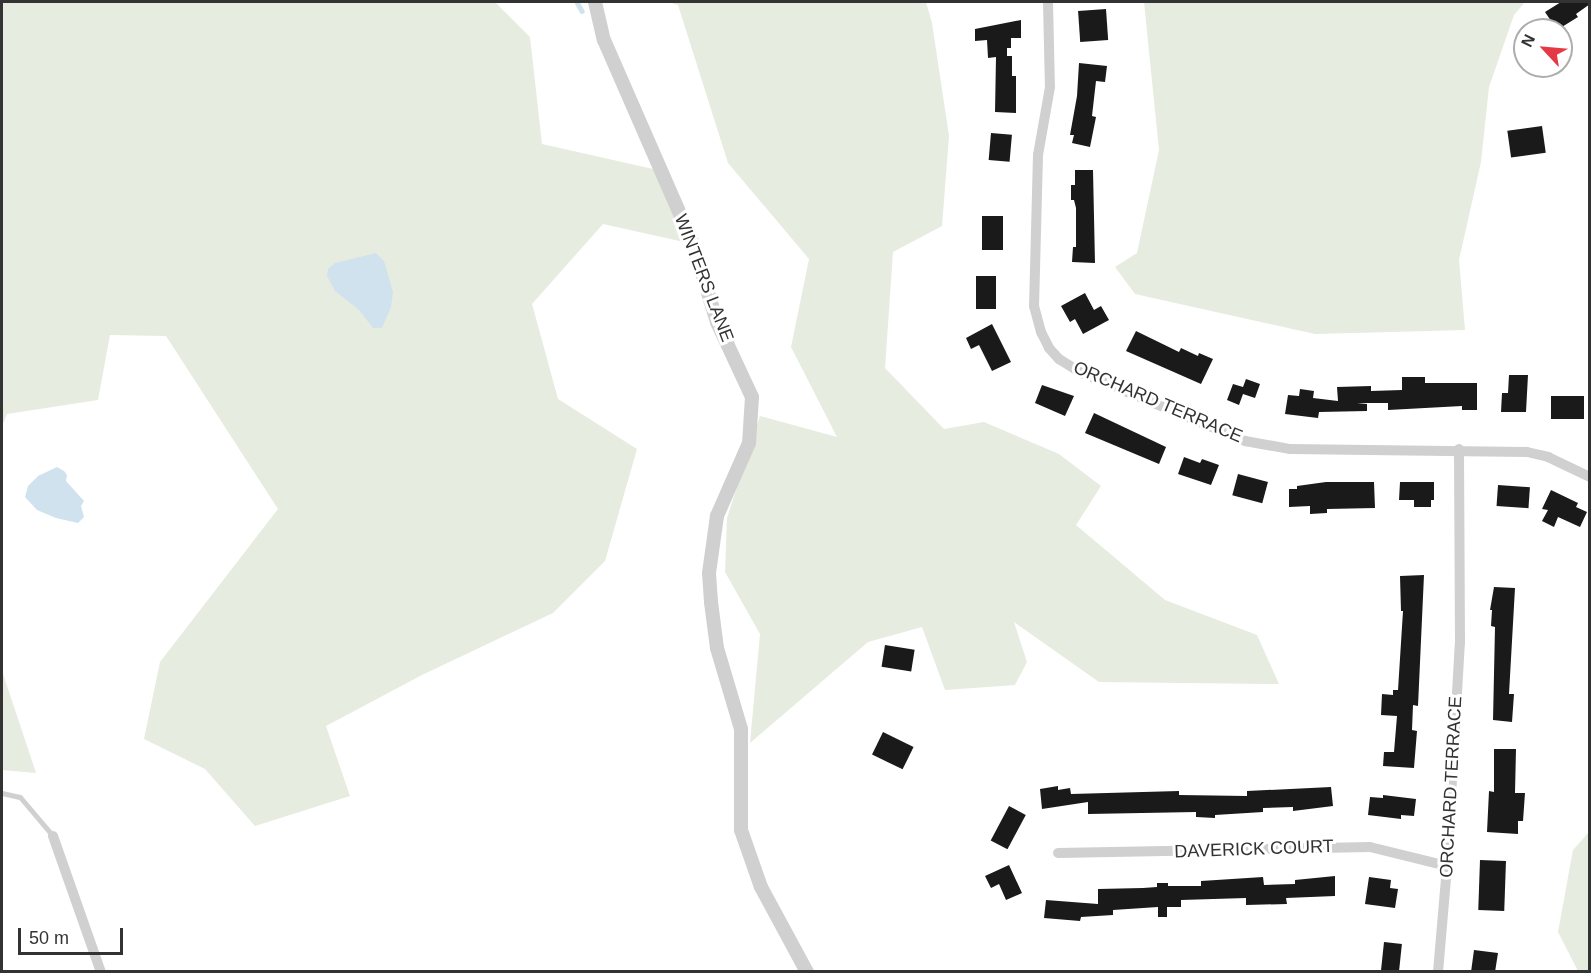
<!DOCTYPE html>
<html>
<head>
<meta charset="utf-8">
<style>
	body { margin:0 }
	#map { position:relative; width:1591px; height:973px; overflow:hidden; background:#fff; font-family:Helvetica,sans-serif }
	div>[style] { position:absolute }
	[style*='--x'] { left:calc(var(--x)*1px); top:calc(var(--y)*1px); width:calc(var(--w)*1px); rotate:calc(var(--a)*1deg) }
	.green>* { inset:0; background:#e6ecdf }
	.water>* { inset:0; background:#cfe2ee }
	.stream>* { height:4.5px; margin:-2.25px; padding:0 2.25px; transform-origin:2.25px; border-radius:2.25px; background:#cfe2ee }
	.building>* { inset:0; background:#1a1a1a; transform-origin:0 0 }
	.service>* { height:5px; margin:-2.5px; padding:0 2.5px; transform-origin:2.5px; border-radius:2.5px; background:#d0d0d0 }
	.minor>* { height:10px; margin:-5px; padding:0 5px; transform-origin:5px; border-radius:5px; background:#d0d0d0 }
	.tertiary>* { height:14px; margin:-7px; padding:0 7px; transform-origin:7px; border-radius:7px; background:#d0d0d0 }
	span { translate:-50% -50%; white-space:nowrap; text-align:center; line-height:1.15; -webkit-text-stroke:6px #fff; paint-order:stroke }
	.street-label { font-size:18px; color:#333 }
	.frame { position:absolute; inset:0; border:3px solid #333; pointer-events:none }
	.north { position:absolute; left:1513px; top:18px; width:60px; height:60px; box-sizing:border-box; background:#fff; border:2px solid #adadad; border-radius:50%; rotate:296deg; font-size:16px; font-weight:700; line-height:24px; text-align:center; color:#333 }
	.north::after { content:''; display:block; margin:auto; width:21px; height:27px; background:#e63946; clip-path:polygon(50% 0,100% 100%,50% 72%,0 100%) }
	.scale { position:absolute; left:18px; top:928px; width:105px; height:27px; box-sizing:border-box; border:3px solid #333; border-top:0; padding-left:8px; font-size:18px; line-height:21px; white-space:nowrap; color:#333; -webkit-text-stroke:4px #fff; paint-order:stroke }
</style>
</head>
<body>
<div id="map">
	<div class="green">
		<i style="clip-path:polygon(2px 2px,495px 2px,530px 37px,542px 144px,662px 171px,693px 244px,603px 224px,532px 304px,558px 399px,637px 449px,605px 561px,553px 613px,422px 675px,326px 726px,350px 796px,255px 826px,205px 769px,144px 739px,160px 662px,278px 509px,166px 336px,110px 335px,98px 400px,7px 414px,2px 426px)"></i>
		<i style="clip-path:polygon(669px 2px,926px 2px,932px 23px,949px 136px,942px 226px,893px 252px,885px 368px,944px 429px,984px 422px,1059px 454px,1101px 486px,1076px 525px,1165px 600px,1257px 635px,1279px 684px,1099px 682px,1014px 622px,1027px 662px,1015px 685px,945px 690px,922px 627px,868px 642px,750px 743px,760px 634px,725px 572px,727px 518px,760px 416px,837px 437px,791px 347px,809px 259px,728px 163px,678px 5px)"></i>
		<i style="clip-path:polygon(1144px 2px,1525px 2px,1514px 15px,1489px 87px,1481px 162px,1459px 260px,1465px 330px,1315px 334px,1135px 294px,1115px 267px,1137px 253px,1159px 150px)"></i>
		<i style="clip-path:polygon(2px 671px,36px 773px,2px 770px)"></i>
		<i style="clip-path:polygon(1589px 832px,1589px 971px,1578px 971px,1558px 932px,1573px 850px)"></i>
	</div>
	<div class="water">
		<i style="clip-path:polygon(376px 253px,384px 261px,393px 292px,391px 307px,382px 328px,373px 328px,359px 310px,335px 291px,327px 276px,328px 269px,335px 263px)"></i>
		<i style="clip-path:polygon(57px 467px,64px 471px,67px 475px,66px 481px,84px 501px,81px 506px,84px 517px,78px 523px,56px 518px,37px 510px,25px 497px,28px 486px,38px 476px)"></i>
	</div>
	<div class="stream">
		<i style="--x:577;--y:2;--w:10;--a:61"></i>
	</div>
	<div class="building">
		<i style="clip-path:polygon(1561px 2px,1590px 2px,1590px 4px,1576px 14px,1578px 17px,1557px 30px,1545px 12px)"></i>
		<i style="left:1106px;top:9px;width:31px;height:28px;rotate:86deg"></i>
		<i style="clip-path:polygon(1021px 20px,1021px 38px,1011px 38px,1011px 48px,1007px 48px,1007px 56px,1012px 56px,1012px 76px,1016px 76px,1016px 113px,995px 112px,996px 57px,988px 58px,987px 40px,975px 41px,975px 29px)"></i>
		<i style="clip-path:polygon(1079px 63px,1107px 66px,1105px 82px,1096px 81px,1092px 116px,1096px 117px,1090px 147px,1072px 143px,1074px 135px,1070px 135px,1077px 96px)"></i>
		<i style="left:1542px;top:126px;width:27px;height:35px;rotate:82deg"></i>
		<i style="left:991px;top:133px;width:21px;height:27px;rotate:5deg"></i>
		<i style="clip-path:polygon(1075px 170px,1093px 170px,1095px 263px,1072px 262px,1073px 247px,1076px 247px,1076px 208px,1074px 200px,1071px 200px,1071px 185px,1075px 185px)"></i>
		<i style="left:982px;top:216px;width:21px;height:34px"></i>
		<i style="left:976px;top:276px;width:20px;height:33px"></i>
		<i style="clip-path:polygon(1085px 293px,1094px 310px,1101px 306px,1109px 320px,1083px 334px,1075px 319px,1070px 322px,1061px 306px)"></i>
		<i style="clip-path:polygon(992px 324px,1011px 362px,992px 371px,979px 345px,971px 349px,966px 338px)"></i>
		<i style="clip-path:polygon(1136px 331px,1179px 352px,1181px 348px,1198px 356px,1199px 353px,1213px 359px,1201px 384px,1126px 351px)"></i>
		<i style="clip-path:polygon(1509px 375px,1528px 375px,1526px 412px,1501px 412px,1502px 393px,1508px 393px)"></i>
		<i style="clip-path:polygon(1402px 377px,1425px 377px,1425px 383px,1477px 383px,1477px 410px,1462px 410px,1462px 406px,1388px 410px,1388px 403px,1357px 403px,1367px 404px,1367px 411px,1319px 412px,1318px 418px,1285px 414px,1288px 395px,1299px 396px,1300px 389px,1314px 391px,1313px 398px,1338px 401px,1337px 387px,1371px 386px,1371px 391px,1402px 390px)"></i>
		<i style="clip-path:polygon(1246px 379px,1260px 384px,1255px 398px,1243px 394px,1239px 405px,1227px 400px,1233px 384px,1243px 387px)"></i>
		<i style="clip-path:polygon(1042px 385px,1074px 396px,1065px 416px,1035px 403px)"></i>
		<i style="left:1551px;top:396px;width:33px;height:23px"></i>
		<i style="clip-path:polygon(1094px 413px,1166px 447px,1159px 464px,1085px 433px)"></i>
		<i style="clip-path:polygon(1184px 457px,1200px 463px,1202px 459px,1219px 465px,1211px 485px,1178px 474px)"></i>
		<i style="left:1238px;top:474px;width:31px;height:22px;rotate:15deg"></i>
		<i style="clip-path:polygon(1374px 482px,1375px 508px,1327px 509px,1327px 513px,1310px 514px,1310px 506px,1289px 507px,1289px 489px,1297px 489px,1297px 486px,1326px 482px)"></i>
		<i style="clip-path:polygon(1400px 482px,1434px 482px,1434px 500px,1431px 500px,1431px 507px,1414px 507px,1414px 500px,1399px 500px)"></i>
		<i style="left:1498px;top:485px;width:32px;height:21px;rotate:4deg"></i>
		<i style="clip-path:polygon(1551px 490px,1578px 503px,1576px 507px,1587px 512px,1580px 527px,1558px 517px,1554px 527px,1542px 521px,1548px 510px,1542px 509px)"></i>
		<i style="clip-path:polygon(1424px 575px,1418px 706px,1413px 705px,1412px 730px,1417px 731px,1414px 768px,1383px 766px,1384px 752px,1394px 752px,1397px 716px,1381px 715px,1382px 694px,1393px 695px,1393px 690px,1398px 690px,1403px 611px,1401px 611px,1400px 576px)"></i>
		<i style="clip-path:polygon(1494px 587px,1515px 588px,1509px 694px,1514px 694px,1512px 722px,1493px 720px,1495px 627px,1491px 626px,1492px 610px,1490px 610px)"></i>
		<i style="left:885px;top:645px;width:30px;height:22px;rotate:9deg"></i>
		<i style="left:883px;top:732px;width:34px;height:25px;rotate:26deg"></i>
		<i style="clip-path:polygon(1494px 749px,1516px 749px,1515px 793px,1525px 793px,1523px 821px,1518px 821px,1518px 834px,1487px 832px,1489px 791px,1494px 792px)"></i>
		<i style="clip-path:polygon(1058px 786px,1058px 790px,1070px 788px,1071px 794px,1179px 791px,1179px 795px,1247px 796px,1247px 791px,1331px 787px,1333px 806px,1293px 811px,1293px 807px,1263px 808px,1263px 812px,1215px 815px,1215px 818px,1196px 817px,1196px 812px,1088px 814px,1088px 802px,1042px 809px,1040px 789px)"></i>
		<i style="clip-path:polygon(1383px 795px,1416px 799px,1414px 816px,1401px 815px,1401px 819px,1368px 815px,1370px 797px,1383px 798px)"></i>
		<i style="left:1009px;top:806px;width:19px;height:39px;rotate:28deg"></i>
		<i style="left:1480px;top:860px;width:26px;height:50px;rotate:2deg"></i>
		<i style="clip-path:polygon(1009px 865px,1022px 893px,1006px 900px,999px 884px,991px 888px,985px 876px)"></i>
		<i style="clip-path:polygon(1335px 876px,1335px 896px,1286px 898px,1287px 904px,1246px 905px,1246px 898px,1181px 900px,1181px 907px,1167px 907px,1167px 917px,1158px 917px,1158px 907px,1113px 910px,1113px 915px,1081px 917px,1080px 921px,1044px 918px,1046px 900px,1098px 904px,1098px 889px,1143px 888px,1157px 887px,1157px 883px,1168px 883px,1168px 886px,1201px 886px,1201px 881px,1263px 877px,1264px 885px,1295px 884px,1295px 880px)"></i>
		<i style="clip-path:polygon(1369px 877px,1391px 880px,1390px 888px,1398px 889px,1395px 908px,1365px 904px)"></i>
		<i style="left:1384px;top:942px;width:18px;height:30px;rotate:6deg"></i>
		<i style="clip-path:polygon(1474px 950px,1498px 953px,1495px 972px,1471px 972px)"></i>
	</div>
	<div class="service">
		<i style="--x:2;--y:793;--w:18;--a:13"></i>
		<i style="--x:20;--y:797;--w:51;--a:49.8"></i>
	</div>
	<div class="minor">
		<i style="--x:1048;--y:2;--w:85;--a:88.7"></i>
		<i style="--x:1050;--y:87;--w:69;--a:100"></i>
		<i style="--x:1038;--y:155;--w:151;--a:91.5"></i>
		<i style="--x:1034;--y:306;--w:27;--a:75"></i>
		<i style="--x:1041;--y:332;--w:18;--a:63"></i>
		<i style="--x:1049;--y:348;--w:15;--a:48"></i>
		<i style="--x:1059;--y:359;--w:26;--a:32"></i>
		<i style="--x:1081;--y:373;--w:178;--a:22.5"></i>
		<i style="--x:1245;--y:441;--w:46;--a:10.1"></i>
		<i style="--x:1290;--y:449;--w:237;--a:0.7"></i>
		<i style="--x:1527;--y:452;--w:22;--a:13"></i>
		<i style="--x:1548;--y:457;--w:47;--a:25.5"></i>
		<i style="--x:53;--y:836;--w:144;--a:70.6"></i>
		<i style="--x:1058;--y:853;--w:312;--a:-1.1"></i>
		<i style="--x:1370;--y:847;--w:79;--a:13.9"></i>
		<i style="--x:1438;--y:972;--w:106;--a:-85.1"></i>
		<i style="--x:1447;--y:866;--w:223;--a:-86.7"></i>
		<i style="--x:1460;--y:643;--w:194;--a:-90.3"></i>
	</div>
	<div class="tertiary">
		<i style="--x:595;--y:2;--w:39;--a:77"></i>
		<i style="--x:604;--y:40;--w:223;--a:66.4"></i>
		<i style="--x:693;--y:244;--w:82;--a:72.9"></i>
		<i style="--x:717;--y:322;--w:83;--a:65"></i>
		<i style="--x:752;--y:397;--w:46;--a:93.7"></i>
		<i style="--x:749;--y:443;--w:80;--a:113.7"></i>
		<i style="--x:717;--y:516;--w:58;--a:98"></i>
		<i style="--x:709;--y:573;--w:29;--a:86"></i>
		<i style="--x:711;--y:602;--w:46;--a:82.6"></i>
		<i style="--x:717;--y:648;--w:84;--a:73.5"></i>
		<i style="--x:741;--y:729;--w:101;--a:90"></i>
		<i style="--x:741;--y:830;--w:60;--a:70.7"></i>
		<i style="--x:761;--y:887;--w:97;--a:61.6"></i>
	</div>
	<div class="street-label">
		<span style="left:704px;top:278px;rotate:69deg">WINTERS LANE</span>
		<span style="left:1158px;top:402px;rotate:23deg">ORCHARD TERRACE</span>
		<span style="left:1451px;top:787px;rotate:-87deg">ORCHARD TERRACE</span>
		<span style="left:1254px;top:849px;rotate:-2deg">DAVERICK COURT</span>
	</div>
	<div class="frame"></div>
	<div class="north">N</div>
	<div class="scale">50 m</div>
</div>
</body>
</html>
